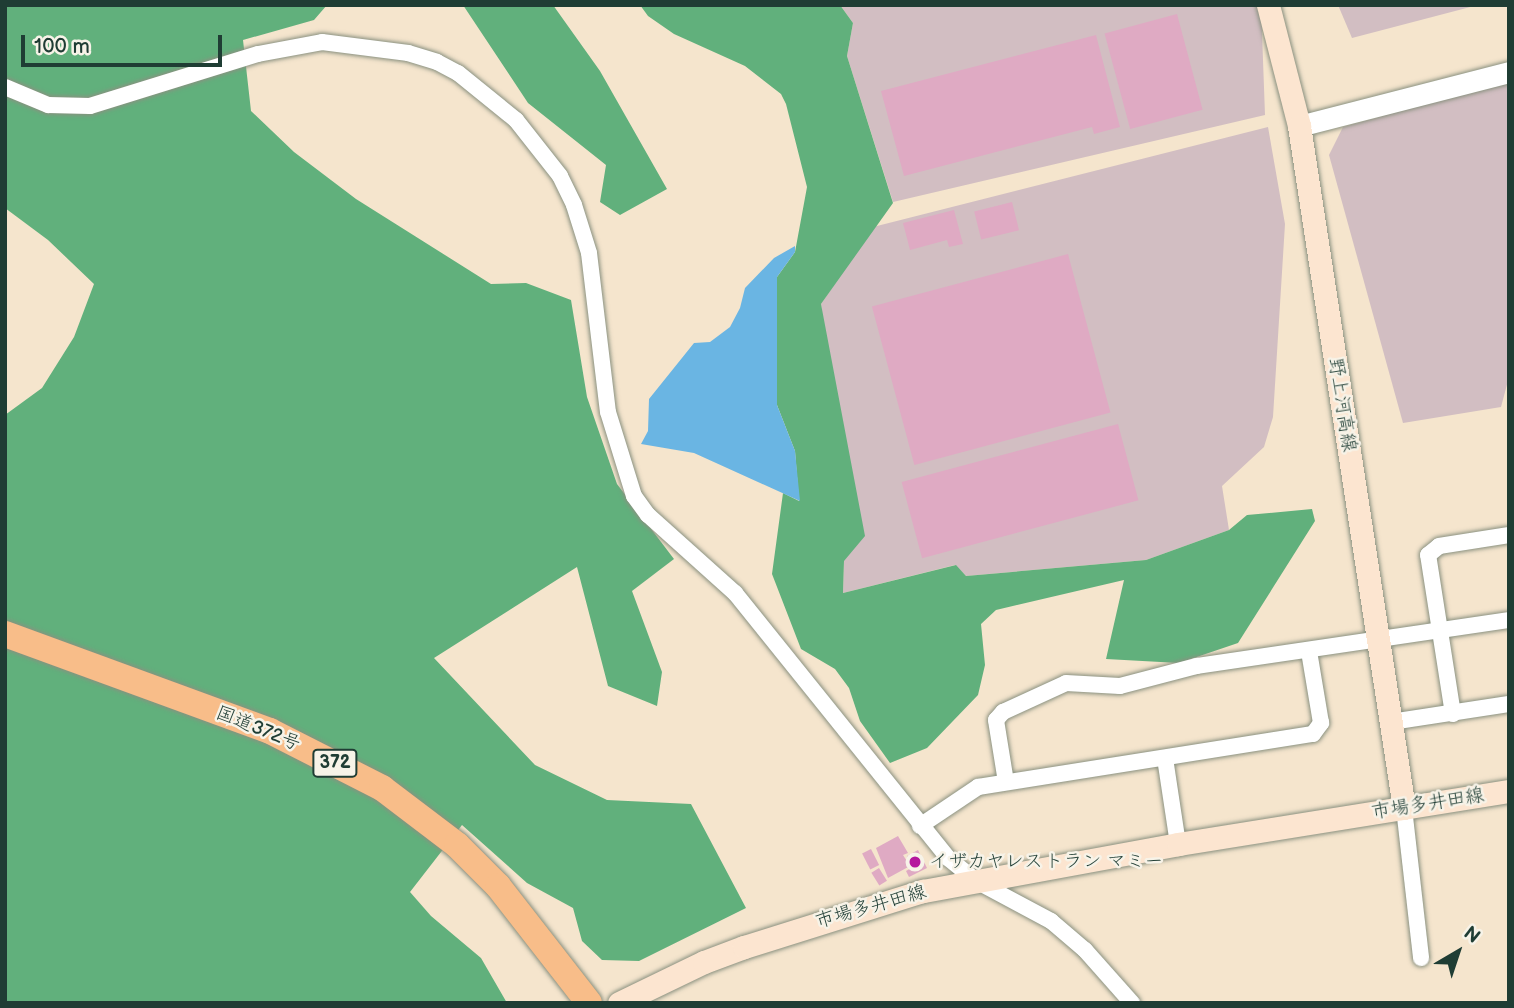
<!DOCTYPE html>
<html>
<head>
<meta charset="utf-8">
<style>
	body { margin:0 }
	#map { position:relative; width:1514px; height:1008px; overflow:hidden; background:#f5e5cd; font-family:"Balsamiq Sans","Klee One",sans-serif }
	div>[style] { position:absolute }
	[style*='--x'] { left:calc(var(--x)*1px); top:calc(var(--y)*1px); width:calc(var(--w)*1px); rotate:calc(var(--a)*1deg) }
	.industrial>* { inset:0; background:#d2bec2 }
	.forest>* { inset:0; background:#61b07c }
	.water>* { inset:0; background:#6ab5e3 }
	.building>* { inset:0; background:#dfaac3; transform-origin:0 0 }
	.roads { filter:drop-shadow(0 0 2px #8a9180) drop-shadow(0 0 2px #8a9180) }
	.minor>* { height:16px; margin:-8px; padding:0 8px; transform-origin:8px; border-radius:8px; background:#fff }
	.tertiary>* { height:21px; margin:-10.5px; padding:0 10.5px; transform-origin:10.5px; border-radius:10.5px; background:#fff }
	.secondary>* { height:23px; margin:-11.5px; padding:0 11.5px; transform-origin:11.5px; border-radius:11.5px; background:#fce5d0 }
	.trunk>* { height:26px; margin:-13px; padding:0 13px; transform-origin:13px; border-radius:13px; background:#f8bd89 }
	.dots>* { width:19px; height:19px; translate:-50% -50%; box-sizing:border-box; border:4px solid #f7f3e8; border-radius:50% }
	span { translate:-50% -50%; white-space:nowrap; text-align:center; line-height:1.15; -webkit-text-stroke:5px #f7f3e8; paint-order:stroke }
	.shield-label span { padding:2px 5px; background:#f7f3e8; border:2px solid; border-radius:5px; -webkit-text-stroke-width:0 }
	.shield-label { font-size:18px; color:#1f3d34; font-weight:700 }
	.street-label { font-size:19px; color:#1f3d34 }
	.poi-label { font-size:19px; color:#1f3d34 }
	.left { translate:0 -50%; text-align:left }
	.frame { position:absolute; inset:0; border:7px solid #1f3d34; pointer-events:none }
	.north { position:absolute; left:1423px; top:917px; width:70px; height:70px; -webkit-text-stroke:5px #f7f3e8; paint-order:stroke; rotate:39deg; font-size:19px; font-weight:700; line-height:28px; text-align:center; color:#1f3d34 }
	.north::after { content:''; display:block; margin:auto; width:24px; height:32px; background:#1f3d34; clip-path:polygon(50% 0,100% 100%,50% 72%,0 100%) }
	.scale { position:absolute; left:21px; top:35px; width:201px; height:32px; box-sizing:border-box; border:4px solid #1f3d34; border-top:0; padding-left:9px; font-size:21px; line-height:24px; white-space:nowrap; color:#1f3d34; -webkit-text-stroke:5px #f7f3e8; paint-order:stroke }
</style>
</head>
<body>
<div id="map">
	<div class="industrial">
		<i style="clip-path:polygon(840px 5px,1261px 5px,1265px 115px,893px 202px,847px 56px,853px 23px)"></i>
		<i style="clip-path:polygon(1338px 5px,1478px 5px,1352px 38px)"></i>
		<i style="clip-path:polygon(1509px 81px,1509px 377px,1501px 407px,1403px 423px,1329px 155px,1343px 127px)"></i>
		<i style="clip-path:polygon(1268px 127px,1285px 224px,1273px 417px,1264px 447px,1222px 486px,1229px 530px,1146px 560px,966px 576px,955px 565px,843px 593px,844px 561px,821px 304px,873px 227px)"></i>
	</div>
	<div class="forest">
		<i style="clip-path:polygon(5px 5px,327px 5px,314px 20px,243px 40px,251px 111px,294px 152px,356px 199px,491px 284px,526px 283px,571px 300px,587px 397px,617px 484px,674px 559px,632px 591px,662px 672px,657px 706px,608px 686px,577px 567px,434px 658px,535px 765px,607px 800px,691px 804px,746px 908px,639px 961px,602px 960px,582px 941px,573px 908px,527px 883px,462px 825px,410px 892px,431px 916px,481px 958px,507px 1003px,5px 1003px,5px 415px,42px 388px,74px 337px,94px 284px,48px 240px,5px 208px)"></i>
		<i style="clip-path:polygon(463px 5px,553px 5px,600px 71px,667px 189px,620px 215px,600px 202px,606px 165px,528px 103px)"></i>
		<i style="clip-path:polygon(640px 5px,840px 5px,853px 23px,847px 56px,893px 203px,821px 304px,865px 536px,844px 561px,843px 593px,956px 565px,966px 576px,1146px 560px,1229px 530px,1247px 515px,1312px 509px,1315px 521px,1238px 643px,1179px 663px,1106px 659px,1124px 580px,996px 610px,981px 624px,985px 665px,978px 695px,927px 748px,890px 763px,860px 721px,849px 688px,835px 669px,801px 649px,772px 574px,783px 493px,799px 501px,795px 451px,777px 405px,777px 277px,795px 252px,807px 187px,786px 104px,781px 94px,745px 66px,674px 34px,648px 16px)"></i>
	</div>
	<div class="water">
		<i style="clip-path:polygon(795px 246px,795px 252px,777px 277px,777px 405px,795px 451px,800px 501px,694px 453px,641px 444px,648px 431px,649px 399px,694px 343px,710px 342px,730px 327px,740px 308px,745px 288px,774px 258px)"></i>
	</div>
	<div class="building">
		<i style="left:1177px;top:14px;width:99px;height:75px;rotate:75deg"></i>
		<i style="clip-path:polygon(1096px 35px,1120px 127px,1094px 134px,1092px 127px,904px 176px,881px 91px)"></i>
		<i style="left:1012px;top:202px;width:29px;height:39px;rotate:76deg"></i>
		<i style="clip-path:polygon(954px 210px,963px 244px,949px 247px,947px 240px,910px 250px,903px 223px)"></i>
		<i style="left:1068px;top:254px;width:164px;height:203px;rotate:75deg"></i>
		<i style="left:1118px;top:424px;width:79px;height:224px;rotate:75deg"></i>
		<i style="clip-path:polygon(898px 836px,908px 853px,903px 855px,910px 866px,888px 878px,876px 848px)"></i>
		<i style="left:871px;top:849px;width:18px;height:10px;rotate:63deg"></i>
		<i style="clip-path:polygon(918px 850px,927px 868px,909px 877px,906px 871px,913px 867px,907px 856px)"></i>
		<i style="left:879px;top:868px;width:15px;height:9px;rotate:58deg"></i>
	</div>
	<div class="roads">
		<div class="minor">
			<i style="--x:5;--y:87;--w:47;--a:22.7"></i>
			<i style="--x:48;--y:105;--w:42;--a:1.4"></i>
			<i style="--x:90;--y:106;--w:176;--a:-17.2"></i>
			<i style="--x:258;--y:54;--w:65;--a:-10.6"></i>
			<i style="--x:322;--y:42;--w:87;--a:7.3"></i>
			<i style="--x:408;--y:53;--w:30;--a:17"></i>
			<i style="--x:437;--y:62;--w:24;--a:28"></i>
			<i style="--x:458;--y:73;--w:75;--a:39"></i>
			<i style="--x:516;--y:120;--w:71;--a:51.8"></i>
			<i style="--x:560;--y:176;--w:32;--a:64"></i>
			<i style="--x:574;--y:205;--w:50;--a:72.6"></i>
			<i style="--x:589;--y:253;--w:160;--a:83.2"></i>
			<i style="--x:608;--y:412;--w:88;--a:72.8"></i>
			<i style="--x:634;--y:496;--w:24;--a:54"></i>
			<i style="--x:648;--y:515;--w:117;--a:41.9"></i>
			<i style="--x:735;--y:593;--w:340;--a:51.2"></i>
			<i style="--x:948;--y:858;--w:38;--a:39"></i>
			<i style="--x:978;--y:882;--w:83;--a:28.1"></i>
			<i style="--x:1051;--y:921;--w:45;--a:40.5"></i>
			<i style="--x:1085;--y:950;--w:71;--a:48.4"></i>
			<i style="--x:1453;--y:714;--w:161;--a:-98.9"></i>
			<i style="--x:1428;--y:555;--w:14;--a:-39"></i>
			<i style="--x:1439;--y:546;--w:71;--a:-8.9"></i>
			<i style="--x:1391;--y:722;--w:119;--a:-8.7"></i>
			<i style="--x:1165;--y:758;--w:87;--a:81.4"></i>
			<i style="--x:1006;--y:782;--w:63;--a:-99.2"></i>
			<i style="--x:996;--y:720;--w:11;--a:-49"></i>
			<i style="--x:1003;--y:712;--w:69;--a:-24.7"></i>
			<i style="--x:1066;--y:683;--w:54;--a:3.2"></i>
			<i style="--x:1120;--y:686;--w:80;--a:-14.6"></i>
			<i style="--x:1197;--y:666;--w:315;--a:-8.4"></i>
			<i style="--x:1404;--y:808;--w:151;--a:83.5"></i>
			<i style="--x:920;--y:826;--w:70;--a:-33.9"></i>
			<i style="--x:978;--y:787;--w:339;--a:-9"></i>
			<i style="--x:1313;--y:734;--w:14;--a:-54"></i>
			<i style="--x:1321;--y:723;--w:73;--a:-99.5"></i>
		</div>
		<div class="tertiary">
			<i style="--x:1299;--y:126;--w:217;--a:-14.4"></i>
		</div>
		<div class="secondary">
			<i style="--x:1268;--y:5;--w:125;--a:75.6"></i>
			<i style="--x:1299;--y:126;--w:690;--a:81.25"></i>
			<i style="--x:619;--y:1003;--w:94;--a:-25.8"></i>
			<i style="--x:704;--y:962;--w:43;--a:-20.6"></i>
			<i style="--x:744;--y:947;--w:188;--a:-17.4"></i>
			<i style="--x:923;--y:891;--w:259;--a:-10.4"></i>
			<i style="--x:1178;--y:844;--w:335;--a:-9.1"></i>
		</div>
		<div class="trunk">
			<i style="--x:5;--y:634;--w:282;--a:20.1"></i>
			<i style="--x:270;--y:731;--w:126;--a:27"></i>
			<i style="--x:382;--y:788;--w:94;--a:37.2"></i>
			<i style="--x:457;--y:845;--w:58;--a:45"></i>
			<i style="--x:498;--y:886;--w:148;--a:52.1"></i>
		</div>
	</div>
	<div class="dots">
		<i style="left:915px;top:862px;background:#b5179e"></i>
	</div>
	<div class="shield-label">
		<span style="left:335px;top:763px">372</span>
	</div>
	<div class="street-label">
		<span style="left:1342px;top:405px;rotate:81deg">野上河高線</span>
		<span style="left:258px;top:729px;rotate:22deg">国道372号</span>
		<span style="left:1428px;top:804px;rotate:-9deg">市場多井田線</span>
		<span style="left:871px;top:907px;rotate:-16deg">市場多井田線</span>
	</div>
	<div class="poi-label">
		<span class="left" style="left:929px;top:862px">イザカヤレストラン マミー</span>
	</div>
	<div class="frame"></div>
	<div class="north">N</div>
	<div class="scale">100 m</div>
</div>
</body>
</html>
